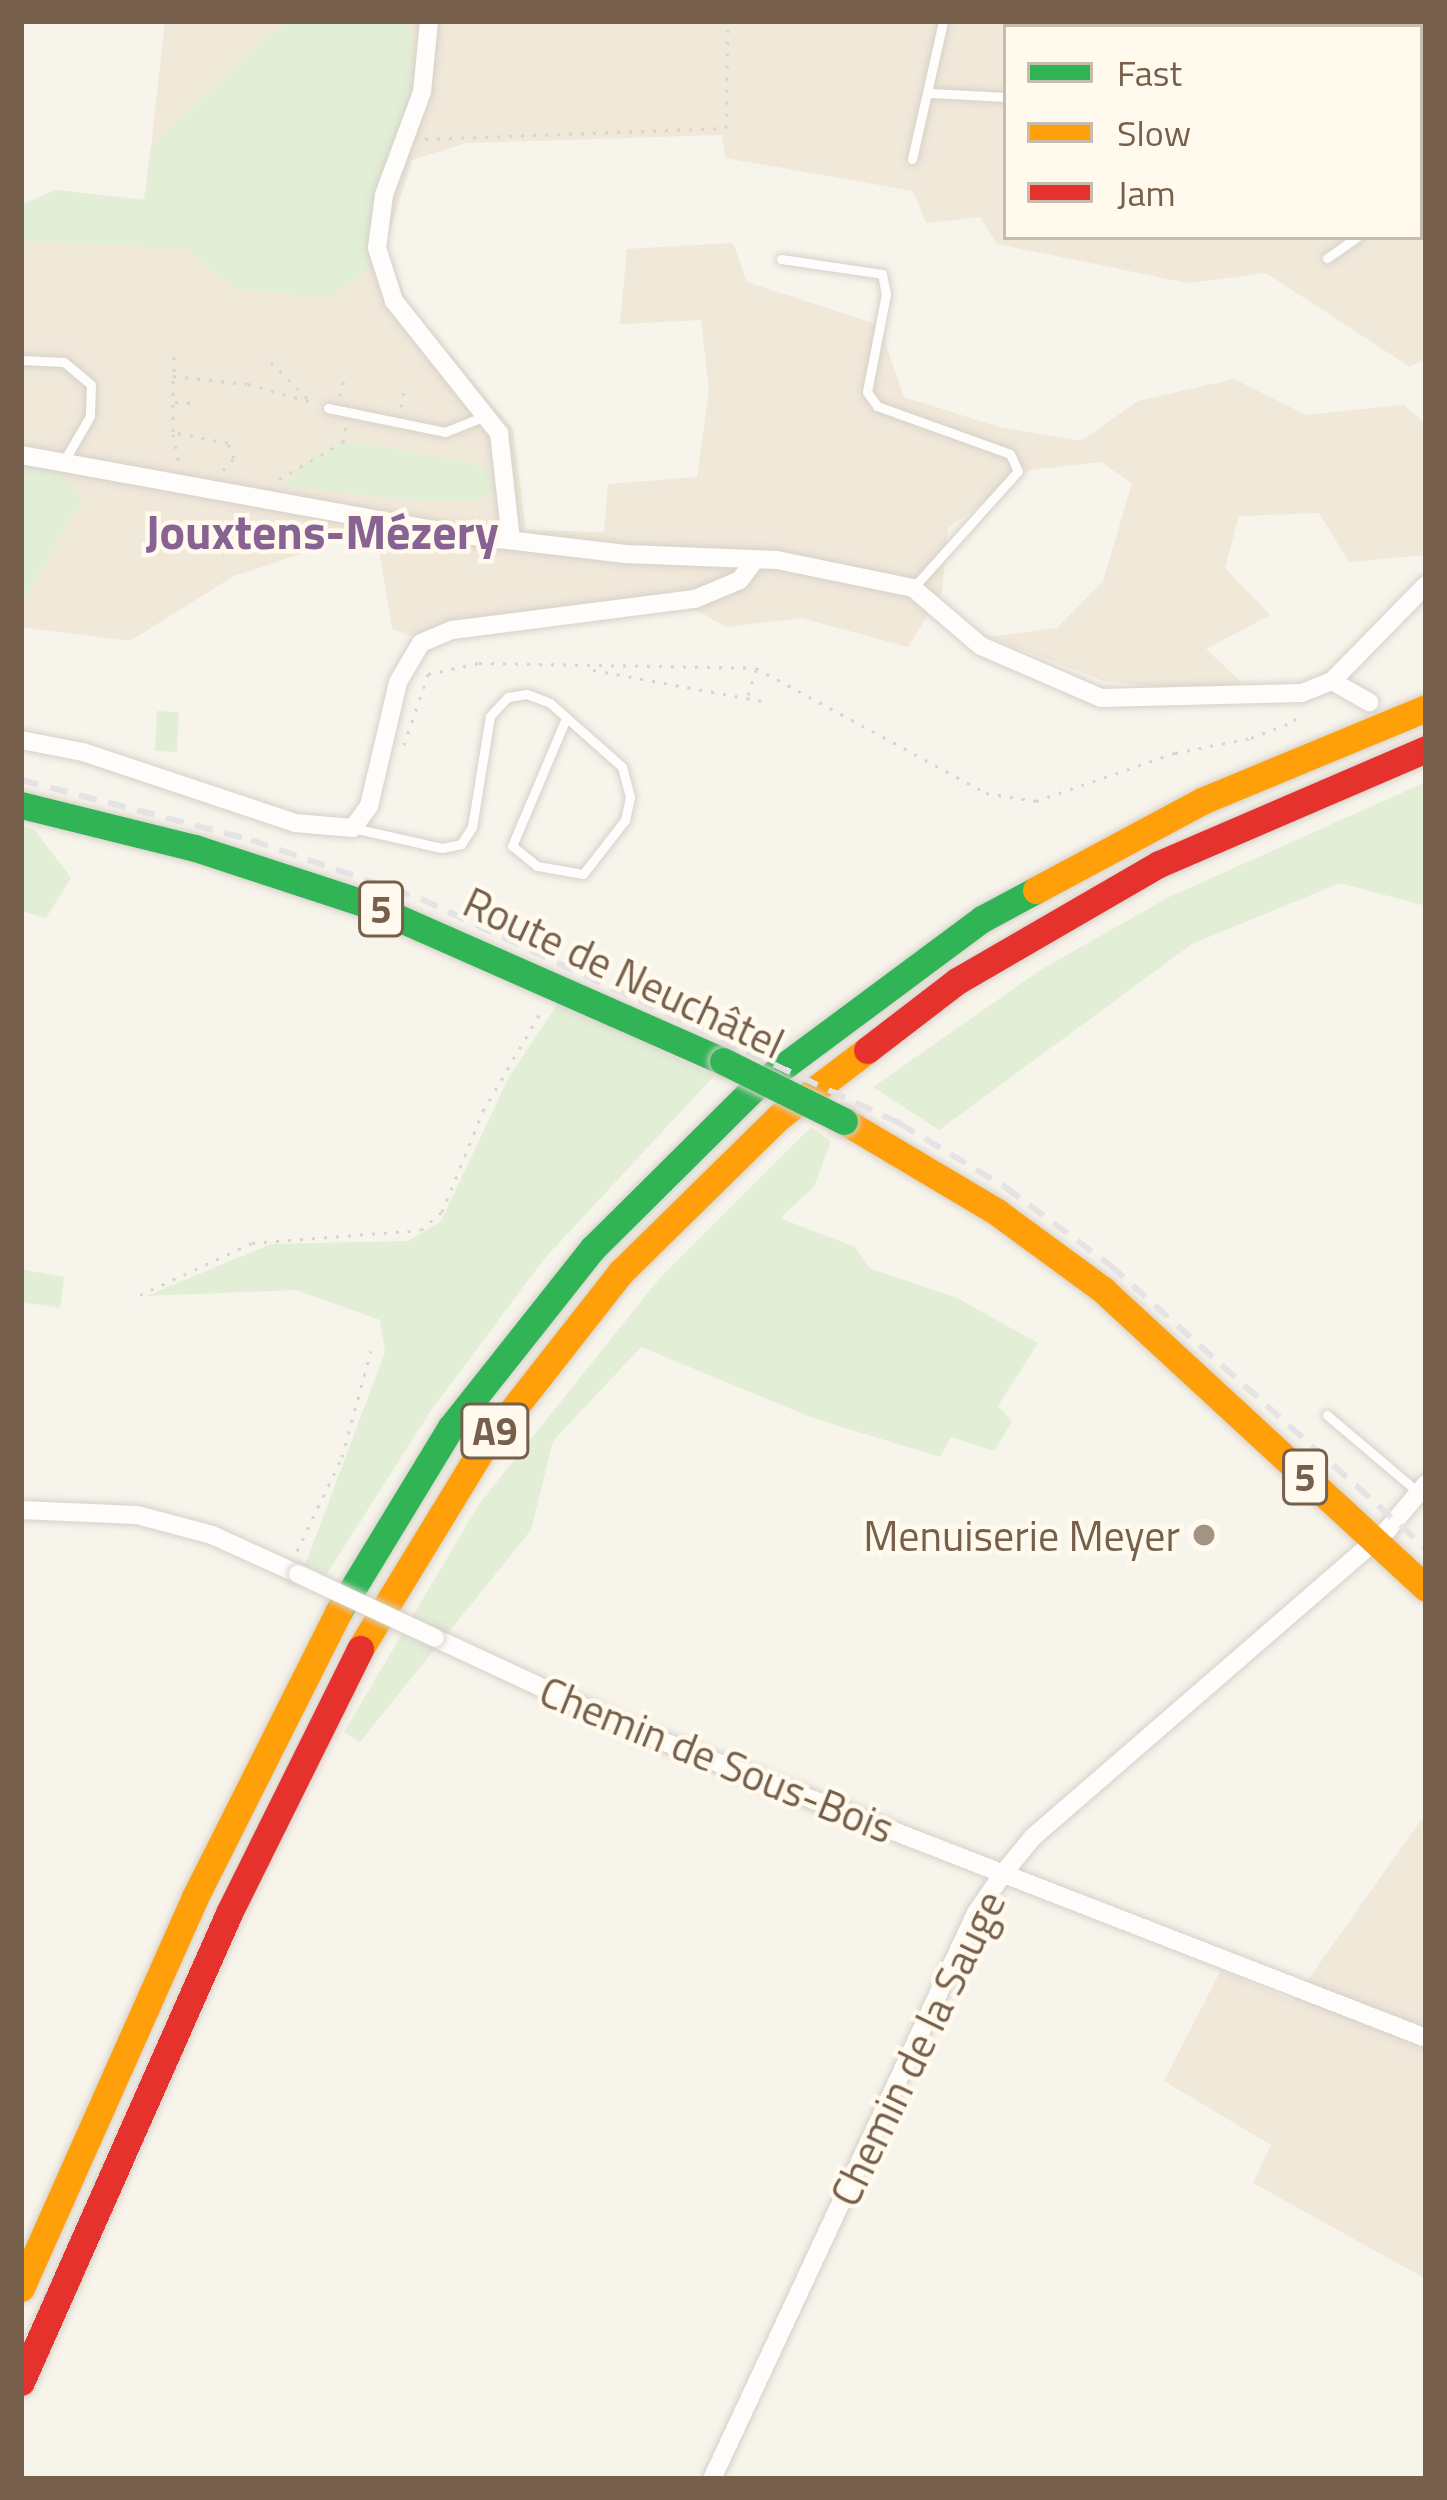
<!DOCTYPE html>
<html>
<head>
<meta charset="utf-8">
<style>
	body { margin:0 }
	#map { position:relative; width:1447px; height:2500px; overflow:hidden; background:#f7f4eb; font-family:"Titillium Web",sans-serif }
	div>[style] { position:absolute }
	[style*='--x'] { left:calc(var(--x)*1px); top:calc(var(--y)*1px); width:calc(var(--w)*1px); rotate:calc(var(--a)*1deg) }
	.residential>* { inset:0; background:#f0e8d9 }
	.green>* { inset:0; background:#e2eed6; transform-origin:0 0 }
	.path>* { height:3px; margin-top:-1.5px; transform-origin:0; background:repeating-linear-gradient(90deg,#dad4ce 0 3px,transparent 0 12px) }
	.roads { filter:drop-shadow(0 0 3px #d6d1ca) drop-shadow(0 0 3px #d6d1ca) }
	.lane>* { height:9px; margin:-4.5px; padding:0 4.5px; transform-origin:4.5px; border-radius:4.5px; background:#fefdfc }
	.street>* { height:18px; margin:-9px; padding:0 9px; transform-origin:9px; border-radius:9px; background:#fefdfc }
	.fast>* { height:27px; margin:-13.5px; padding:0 13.5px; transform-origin:13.5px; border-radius:13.5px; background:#30b455 }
	.slow>* { height:27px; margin:-13.5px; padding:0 13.5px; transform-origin:13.5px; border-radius:13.5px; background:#ff9f0a }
	.jam>* { height:27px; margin:-13.5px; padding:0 13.5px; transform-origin:13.5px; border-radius:13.5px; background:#e5322d }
	.rail>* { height:6px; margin-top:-3px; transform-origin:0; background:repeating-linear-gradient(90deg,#e5e3e5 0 18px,transparent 0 30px) }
	.bridges { filter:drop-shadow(0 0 3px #d6d1ca) drop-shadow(0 0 3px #d6d1ca) }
	.street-bridge>* { height:18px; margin:-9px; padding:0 9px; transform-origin:9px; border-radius:9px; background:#fefdfc }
	.fast-bridge>* { height:27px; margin:-13.5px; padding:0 13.5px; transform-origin:13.5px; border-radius:13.5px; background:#30b455 }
	.dots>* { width:33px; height:33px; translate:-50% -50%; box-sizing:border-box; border:6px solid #fffaed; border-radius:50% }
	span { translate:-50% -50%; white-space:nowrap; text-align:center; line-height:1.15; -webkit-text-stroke:9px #fffaed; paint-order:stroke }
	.shield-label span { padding:3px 9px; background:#fffaed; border:3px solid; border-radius:9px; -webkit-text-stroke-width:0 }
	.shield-label { font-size:39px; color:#765f4b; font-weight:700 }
	.street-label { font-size:42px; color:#765f4b }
	.poi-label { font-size:42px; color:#765f4b }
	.right { translate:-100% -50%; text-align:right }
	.quarter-label { font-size:48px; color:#876293; font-weight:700 }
	.frame { position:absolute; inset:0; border:24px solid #765f4b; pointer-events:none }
	.legend { position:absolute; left:1003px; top:24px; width:420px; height:216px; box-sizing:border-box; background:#fffaed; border:3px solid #c8bcac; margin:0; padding:15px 21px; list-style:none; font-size:36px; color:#765f4b }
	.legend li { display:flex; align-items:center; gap:24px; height:60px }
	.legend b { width:60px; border:3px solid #c8bcac }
</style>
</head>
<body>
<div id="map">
	<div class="residential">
		<i style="clip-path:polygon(evenodd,165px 21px,1426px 21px,1426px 358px,1410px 367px,1266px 273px,1188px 283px,997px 244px,980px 217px,926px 223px,913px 191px,726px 158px,722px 135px,466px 143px,412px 160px,385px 247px,408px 303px,513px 429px,526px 530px,604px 532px,608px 484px,697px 477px,709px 391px,701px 320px,620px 324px,627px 249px,733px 243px,747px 282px,879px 325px,904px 397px,999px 427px,1081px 441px,1138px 401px,1234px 379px,1306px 415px,1404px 405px,1426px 424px,1426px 555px,1349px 562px,1319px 513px,1239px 516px,1225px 568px,1270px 615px,1206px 649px,1242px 683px,1200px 691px,1104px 681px,989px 637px,1057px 628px,1103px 581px,1132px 483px,1101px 462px,1030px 470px,948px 528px,942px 592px,908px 647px,802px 618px,726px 627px,679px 601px,427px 642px,392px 629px,378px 542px,349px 538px,234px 576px,130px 641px,21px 627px,21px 607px,82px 498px,21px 462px,21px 205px,56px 190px,145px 200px,165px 21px,1006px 27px,1420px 27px,1420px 237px,1006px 237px,1006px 27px)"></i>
		<i style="clip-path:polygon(1426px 1813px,1426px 2279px,1253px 2183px,1271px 2145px,1164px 2081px,1221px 1970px,1293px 2001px)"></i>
	</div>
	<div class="green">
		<i style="clip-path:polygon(294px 21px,410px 21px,419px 120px,371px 267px,329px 298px,239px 290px,186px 249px,21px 241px,21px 205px,56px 190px,144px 200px,151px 148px,266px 36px)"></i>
		<i style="clip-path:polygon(347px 441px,468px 462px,492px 474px,495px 490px,471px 502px,431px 502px,281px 486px,312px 457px)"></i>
		<i style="clip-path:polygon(21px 462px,56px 468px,82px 498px,21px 607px)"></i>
		<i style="left:157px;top:711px;width:22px;height:40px;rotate:3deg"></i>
		<i style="clip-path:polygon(1426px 782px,1426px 906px,1340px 883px,1192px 944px,939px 1130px,873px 1087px,1039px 971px,1167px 898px)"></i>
		<i style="clip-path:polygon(21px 826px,34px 829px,71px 878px,46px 918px,21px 911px)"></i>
		<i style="clip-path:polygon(559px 1002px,714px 1076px,544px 1259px,432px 1409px,326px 1575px,305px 1565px,385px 1352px,380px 1320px,296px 1290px,146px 1296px,271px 1244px,408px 1241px,441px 1221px,509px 1077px)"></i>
		<i style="clip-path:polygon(811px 1127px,831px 1141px,814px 1187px,780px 1218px,855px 1247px,869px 1268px,957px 1298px,1038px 1343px,998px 1406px,1012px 1422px,994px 1451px,951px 1437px,940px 1457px,813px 1418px,641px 1347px,553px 1441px,531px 1530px,360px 1742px,344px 1732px,479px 1504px,659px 1279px)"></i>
		<i style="clip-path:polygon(21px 1269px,64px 1277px,60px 1308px,21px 1302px)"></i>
	</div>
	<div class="path">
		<i style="--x:425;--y:139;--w:301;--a:-2.1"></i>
		<i style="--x:726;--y:128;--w:107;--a:-88.9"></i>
		<i style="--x:271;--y:362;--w:52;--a:45"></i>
		<i style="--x:174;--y:372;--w:22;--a:-90"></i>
		<i style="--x:340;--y:396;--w:23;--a:-77"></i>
		<i style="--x:175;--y:402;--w:15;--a:4"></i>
		<i style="--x:401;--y:407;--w:22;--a:-80"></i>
		<i style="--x:173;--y:434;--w:33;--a:79"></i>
		<i style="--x:223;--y:470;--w:16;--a:-47"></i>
		<i style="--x:234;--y:458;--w:16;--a:-112"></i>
		<i style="--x:228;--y:443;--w:56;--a:-168.7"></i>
		<i style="--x:173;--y:432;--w:56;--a:-90"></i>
		<i style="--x:173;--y:376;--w:75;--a:6.1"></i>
		<i style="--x:248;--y:384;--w:70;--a:15.8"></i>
		<i style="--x:279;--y:479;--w:74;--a:-30"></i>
		<i style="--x:343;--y:442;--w:17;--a:-80"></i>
		<i style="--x:593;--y:670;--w:172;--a:10.4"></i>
		<i style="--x:748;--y:695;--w:26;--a:-72"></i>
		<i style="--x:404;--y:745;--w:75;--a:-71.3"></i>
		<i style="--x:428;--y:674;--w:52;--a:-12.2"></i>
		<i style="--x:479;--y:663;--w:277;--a:1"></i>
		<i style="--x:756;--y:668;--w:262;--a:28.5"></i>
		<i style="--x:986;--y:793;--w:51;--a:9.1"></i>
		<i style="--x:1036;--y:801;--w:147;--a:-19.1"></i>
		<i style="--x:1175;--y:753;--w:77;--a:-11.2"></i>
		<i style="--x:1251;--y:738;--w:47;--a:-21.1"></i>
		<i style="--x:1295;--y:721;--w:8;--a:-97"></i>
		<i style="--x:140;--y:1295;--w:123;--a:-24.9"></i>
		<i style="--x:252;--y:1243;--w:169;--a:-4.4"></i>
		<i style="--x:421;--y:1230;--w:28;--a:-41"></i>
		<i style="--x:442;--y:1212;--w:109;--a:-67.9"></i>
		<i style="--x:483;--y:1111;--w:117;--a:-59.7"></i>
		<i style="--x:297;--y:1551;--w:104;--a:-64.4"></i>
		<i style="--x:342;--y:1457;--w:110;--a:-74.7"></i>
	</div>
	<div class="roads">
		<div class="lane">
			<i style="--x:1361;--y:21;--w:7;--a:56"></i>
			<i style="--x:931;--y:93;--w:75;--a:3.1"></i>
			<i style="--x:1420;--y:99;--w:11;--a:56"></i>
			<i style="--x:912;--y:159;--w:141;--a:-77.3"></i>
			<i style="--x:1420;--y:193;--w:8;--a:-40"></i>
			<i style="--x:1327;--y:258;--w:37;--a:-35"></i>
			<i style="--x:781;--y:259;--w:102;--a:8.4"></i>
			<i style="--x:882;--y:274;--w:20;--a:79"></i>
			<i style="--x:886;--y:294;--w:100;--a:101"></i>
			<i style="--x:867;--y:392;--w:17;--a:54"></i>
			<i style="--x:877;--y:406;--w:141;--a:19.8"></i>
			<i style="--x:1010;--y:454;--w:19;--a:65"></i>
			<i style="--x:1018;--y:471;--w:157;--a:131.9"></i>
			<i style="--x:21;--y:360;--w:43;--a:2.7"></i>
			<i style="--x:64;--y:362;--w:35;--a:40"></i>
			<i style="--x:91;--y:385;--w:31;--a:92"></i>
			<i style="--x:90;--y:416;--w:52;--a:120"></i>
			<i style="--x:328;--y:408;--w:119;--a:11.6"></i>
			<i style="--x:445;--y:432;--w:43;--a:-21.8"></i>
			<i style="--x:353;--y:828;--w:91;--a:12.7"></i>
			<i style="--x:442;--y:848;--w:19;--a:-12"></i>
			<i style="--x:461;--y:844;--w:20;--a:-57"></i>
			<i style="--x:472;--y:827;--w:112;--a:-80.8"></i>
			<i style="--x:490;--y:716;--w:26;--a:-47"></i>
			<i style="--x:508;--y:697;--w:19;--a:-9"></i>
			<i style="--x:527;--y:694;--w:25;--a:21"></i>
			<i style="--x:550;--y:703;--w:96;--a:41.6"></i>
			<i style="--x:622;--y:767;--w:31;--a:75"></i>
			<i style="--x:630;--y:797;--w:24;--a:102"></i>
			<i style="--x:625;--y:820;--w:68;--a:127.9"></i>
			<i style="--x:583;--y:874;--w:47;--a:-170.1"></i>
			<i style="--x:537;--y:866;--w:32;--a:-141"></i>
			<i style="--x:512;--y:846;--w:139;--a:-67.1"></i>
			<i style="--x:1327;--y:1415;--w:121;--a:40.3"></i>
		</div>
		<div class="street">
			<i style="--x:429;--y:21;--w:71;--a:95.6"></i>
			<i style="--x:422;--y:92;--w:110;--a:110.3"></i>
			<i style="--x:384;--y:195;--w:53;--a:97.5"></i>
			<i style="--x:377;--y:248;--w:56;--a:72.2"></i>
			<i style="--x:394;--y:301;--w:169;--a:51.5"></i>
			<i style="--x:499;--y:433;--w:108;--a:83.6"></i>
			<i style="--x:21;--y:455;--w:442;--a:10.3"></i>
			<i style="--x:456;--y:534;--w:171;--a:6.7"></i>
			<i style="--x:626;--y:554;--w:151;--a:2.3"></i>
			<i style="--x:777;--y:560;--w:139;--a:11.6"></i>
			<i style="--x:913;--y:588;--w:89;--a:40.5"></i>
			<i style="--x:981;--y:646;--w:131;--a:23.4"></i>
			<i style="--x:1101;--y:698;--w:201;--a:-1.4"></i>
			<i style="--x:1302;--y:693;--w:32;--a:-22"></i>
			<i style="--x:1332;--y:681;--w:134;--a:-45.6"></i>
			<i style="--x:1332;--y:681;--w:43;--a:29.6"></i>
			<i style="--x:21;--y:740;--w:63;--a:11"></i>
			<i style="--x:83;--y:752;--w:224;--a:18.5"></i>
			<i style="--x:295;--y:823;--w:58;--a:4.9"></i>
			<i style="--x:353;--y:828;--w:27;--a:-54"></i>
			<i style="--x:369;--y:806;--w:127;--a:-76.8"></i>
			<i style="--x:398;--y:682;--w:45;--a:-59.5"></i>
			<i style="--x:421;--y:643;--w:34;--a:-23"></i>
			<i style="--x:452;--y:630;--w:245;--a:-7.3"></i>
			<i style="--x:695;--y:599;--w:49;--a:-22.9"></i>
			<i style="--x:740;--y:580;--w:22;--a:-54"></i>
			<i style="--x:21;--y:1510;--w:116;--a:2.5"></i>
			<i style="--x:137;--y:1515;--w:78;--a:14.9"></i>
			<i style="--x:212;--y:1535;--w:94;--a:24.4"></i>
			<i style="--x:435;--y:1638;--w:216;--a:24.9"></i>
			<i style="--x:631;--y:1729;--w:853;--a:21.24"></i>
			<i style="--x:712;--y:2479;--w:625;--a:-64.99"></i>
			<i style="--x:976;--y:1913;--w:46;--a:-55.6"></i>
			<i style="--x:1002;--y:1875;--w:49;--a:-50.8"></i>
			<i style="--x:1033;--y:1837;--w:470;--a:-40.9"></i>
			<i style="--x:1388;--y:1529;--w:59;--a:-49.8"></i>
		</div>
		<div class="fast">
			<i style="--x:21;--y:805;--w:179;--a:13.9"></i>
			<i style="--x:195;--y:848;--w:183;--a:18.1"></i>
			<i style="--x:369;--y:905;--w:387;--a:23.8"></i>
			<i style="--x:339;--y:1611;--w:215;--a:-58.7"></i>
			<i style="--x:451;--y:1427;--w:228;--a:-51.6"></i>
			<i style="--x:593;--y:1248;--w:226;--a:-44.8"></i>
			<i style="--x:753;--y:1089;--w:285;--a:-36.6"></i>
			<i style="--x:982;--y:919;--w:61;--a:-28.2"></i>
		</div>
		<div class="slow">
			<i style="--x:1036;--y:890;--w:191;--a:-28.2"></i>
			<i style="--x:1204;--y:800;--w:240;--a:-22.5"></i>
			<i style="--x:844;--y:1121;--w:178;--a:30.7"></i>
			<i style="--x:997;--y:1212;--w:132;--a:36.3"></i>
			<i style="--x:1103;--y:1290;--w:439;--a:42.7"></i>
			<i style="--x:360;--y:1649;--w:234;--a:-58.6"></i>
			<i style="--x:482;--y:1449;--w:225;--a:-51.9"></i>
			<i style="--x:621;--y:1272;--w:223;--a:-44.5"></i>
			<i style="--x:780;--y:1116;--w:109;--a:-37.2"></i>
			<i style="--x:21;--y:2288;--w:428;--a:-66"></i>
			<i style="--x:195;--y:1897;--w:320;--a:-63.3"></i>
		</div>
		<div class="jam">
			<i style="--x:867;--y:1050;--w:113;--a:-37.5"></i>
			<i style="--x:957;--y:981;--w:233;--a:-30.1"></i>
			<i style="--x:1159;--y:864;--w:291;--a:-23.3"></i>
			<i style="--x:21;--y:2382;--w:513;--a:-66.08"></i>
			<i style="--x:229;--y:1913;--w:295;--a:-63.6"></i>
		</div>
	</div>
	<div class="rail">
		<i style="--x:21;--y:780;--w:238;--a:14.6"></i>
		<i style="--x:251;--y:840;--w:180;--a:19.1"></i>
		<i style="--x:421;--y:899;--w:528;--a:25.11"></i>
		<i style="--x:899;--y:1123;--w:124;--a:31.1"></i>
		<i style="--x:1005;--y:1187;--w:131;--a:36.6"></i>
		<i style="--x:1110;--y:1265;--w:425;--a:41.9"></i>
	</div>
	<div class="bridges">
		<div class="street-bridge">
			<i style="--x:298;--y:1574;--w:151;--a:25"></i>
		</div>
		<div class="fast-bridge">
			<i style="--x:723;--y:1061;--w:135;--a:26.4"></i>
		</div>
	</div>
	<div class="dots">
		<i style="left:1204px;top:1535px;background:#a39383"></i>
	</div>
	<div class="shield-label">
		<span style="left:381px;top:909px">5</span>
		<span style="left:495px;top:1431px">A9</span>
		<span style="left:1305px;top:1477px">5</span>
	</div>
	<div class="street-label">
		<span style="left:624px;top:972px;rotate:25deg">Route de Neuchâtel</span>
		<span style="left:717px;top:1759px;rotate:22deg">Chemin de Sous-Bois</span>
		<span style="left:917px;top:2048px;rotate:-64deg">Chemin de la Sauge</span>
	</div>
	<div class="poi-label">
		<span class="right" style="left:1180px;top:1535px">Menuiserie Meyer</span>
	</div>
	<div class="quarter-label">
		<span style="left:322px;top:532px">Jouxtens-Mézery</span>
	</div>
	<div class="frame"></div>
	<ul class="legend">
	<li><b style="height:15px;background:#30b455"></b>Fast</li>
	<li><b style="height:15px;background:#ff9f0a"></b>Slow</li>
	<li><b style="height:15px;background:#e5322d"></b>Jam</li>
	</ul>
</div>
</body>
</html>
